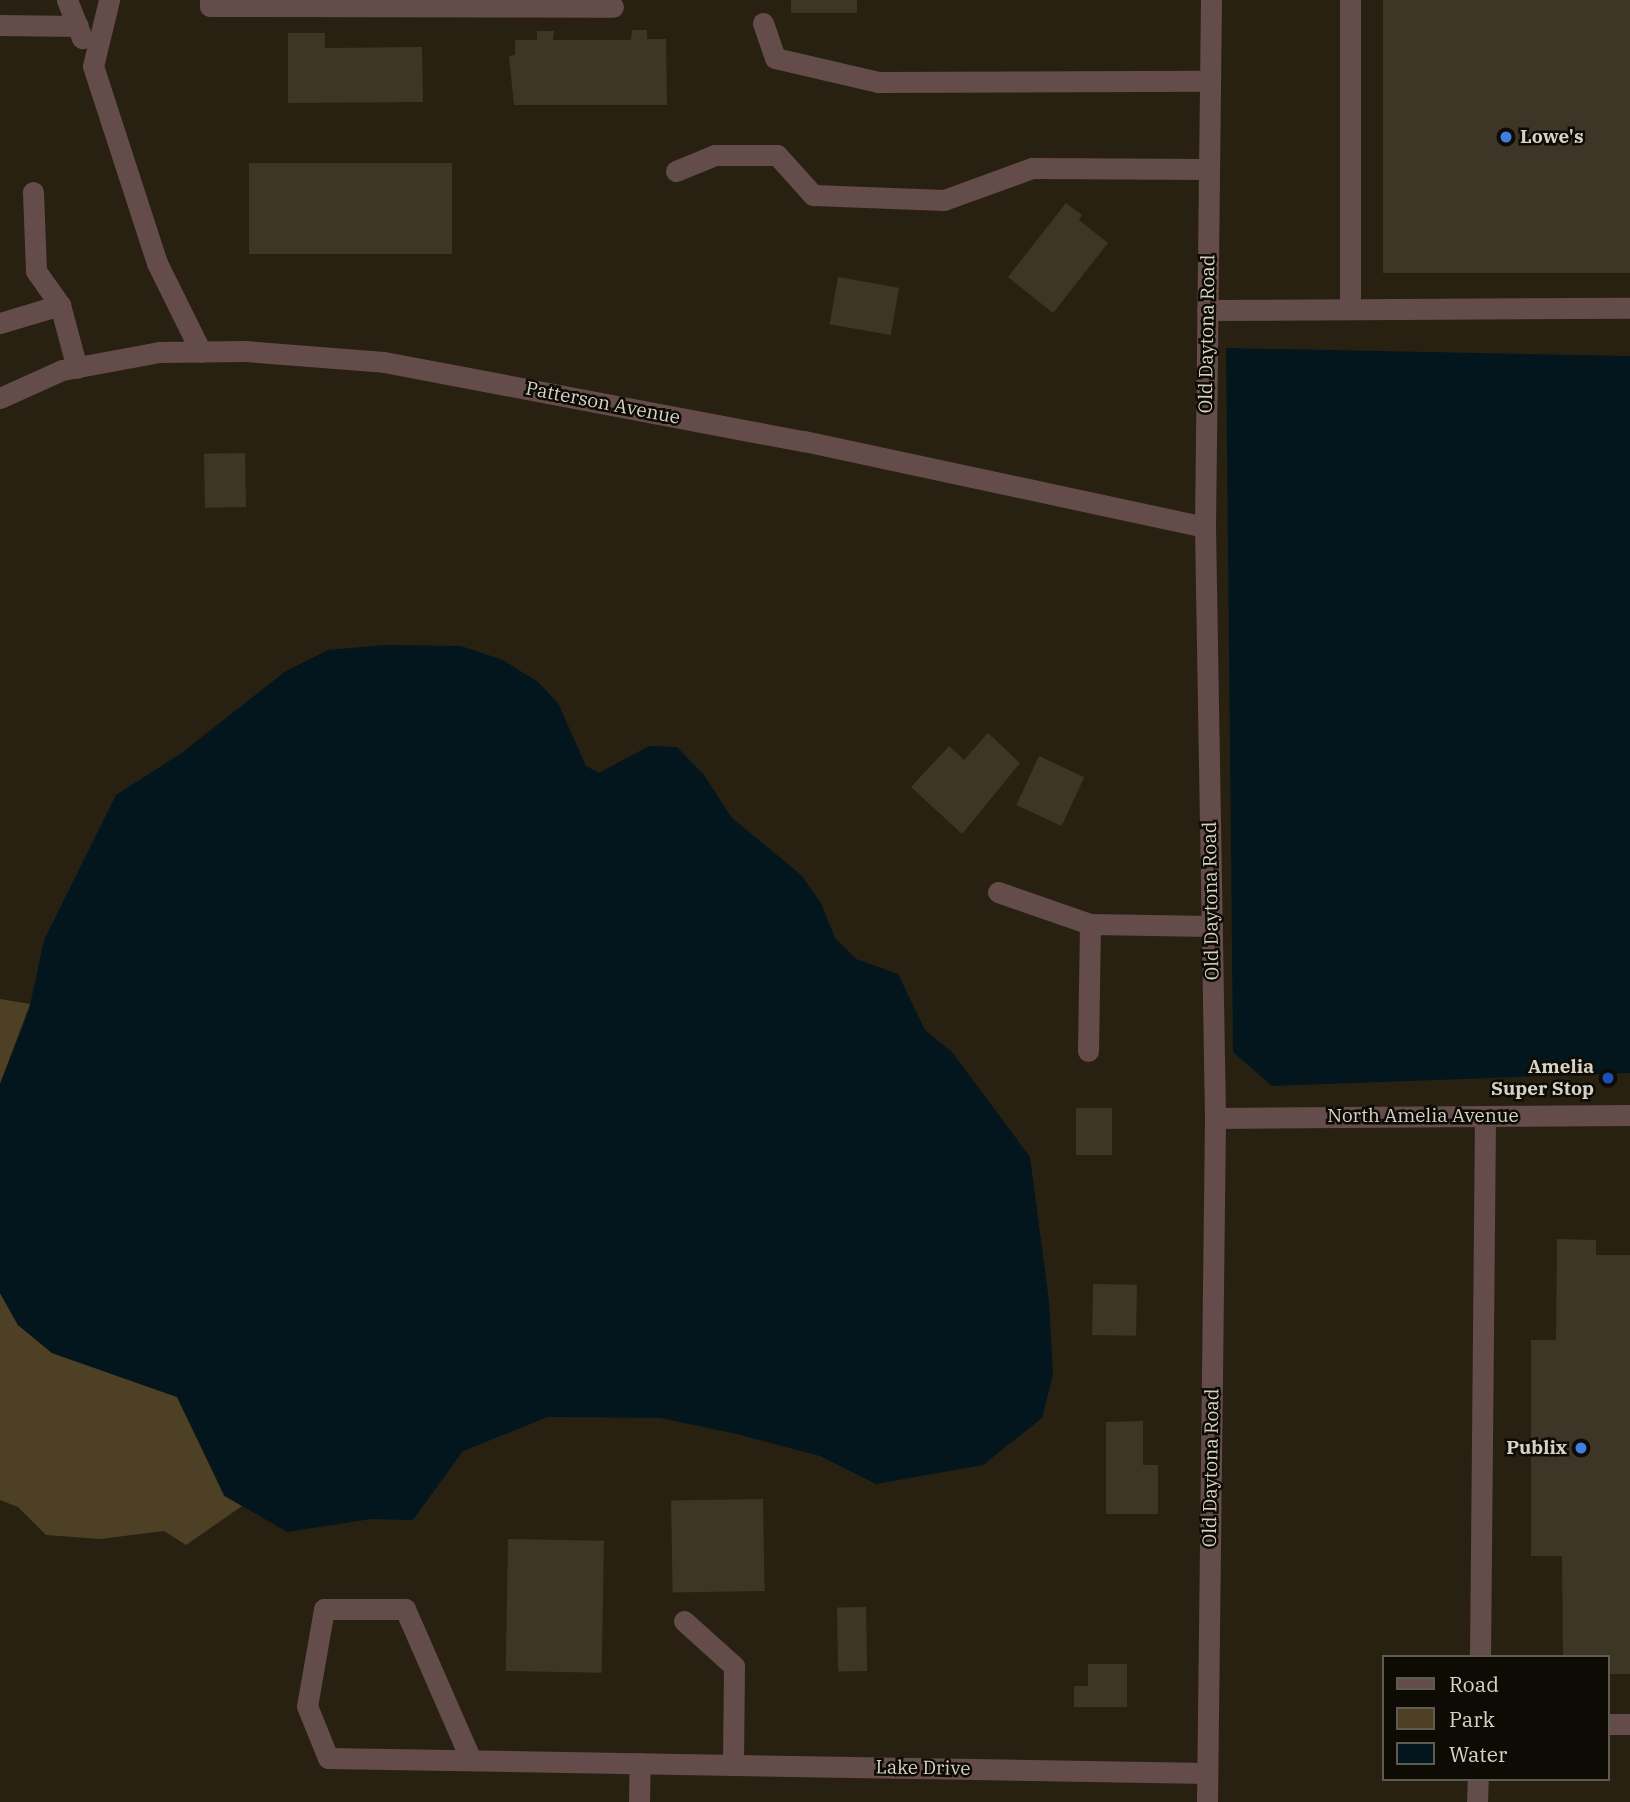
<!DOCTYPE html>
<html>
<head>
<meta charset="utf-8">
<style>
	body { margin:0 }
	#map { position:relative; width:1630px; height:1802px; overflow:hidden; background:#282112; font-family:"IBM Plex Serif",serif }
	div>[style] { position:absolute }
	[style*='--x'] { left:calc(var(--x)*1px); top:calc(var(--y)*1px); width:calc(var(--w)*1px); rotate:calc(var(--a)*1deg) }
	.green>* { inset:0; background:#4d4024 }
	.water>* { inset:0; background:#04161d }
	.building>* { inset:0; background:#3d3627; transform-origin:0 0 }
	.minor>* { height:21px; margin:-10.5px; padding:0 10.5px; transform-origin:10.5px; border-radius:10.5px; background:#644c4b }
	.dots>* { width:19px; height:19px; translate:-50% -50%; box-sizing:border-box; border:4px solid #0e0b05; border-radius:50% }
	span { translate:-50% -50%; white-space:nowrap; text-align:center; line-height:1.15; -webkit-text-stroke:5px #0e0b05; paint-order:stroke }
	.poi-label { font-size:19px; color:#d6d2c8; font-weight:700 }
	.left { translate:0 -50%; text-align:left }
	.right { translate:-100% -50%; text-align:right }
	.street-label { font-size:19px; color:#d6d2c8 }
	.legend { position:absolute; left:1382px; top:1655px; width:228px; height:126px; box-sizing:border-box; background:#0e0b05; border:2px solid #5e5b53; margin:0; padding:9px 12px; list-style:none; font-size:21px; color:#d6d2c8 }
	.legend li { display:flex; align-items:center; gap:14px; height:35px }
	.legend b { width:35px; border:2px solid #5e5b53 }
</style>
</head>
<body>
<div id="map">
	<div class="green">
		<i style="clip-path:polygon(0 999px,30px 1004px,0 1084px)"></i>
		<i style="clip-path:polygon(0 1293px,18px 1325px,52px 1353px,177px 1397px,224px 1496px,242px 1506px,186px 1545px,164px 1531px,100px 1539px,46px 1535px,18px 1507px,0 1500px)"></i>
	</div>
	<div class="water">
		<i style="clip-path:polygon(1226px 348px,1630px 356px,1630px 1073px,1272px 1086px,1233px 1052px)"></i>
		<i style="clip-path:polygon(385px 645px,461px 646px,503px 660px,538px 682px,558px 703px,586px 766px,599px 773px,649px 746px,677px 747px,704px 775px,732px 818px,801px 875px,821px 903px,835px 938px,856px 959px,898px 974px,925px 1030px,952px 1052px,1030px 1157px,1049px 1301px,1053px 1375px,1042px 1418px,983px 1465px,876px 1484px,820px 1456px,737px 1434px,660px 1418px,548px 1417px,463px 1451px,413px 1520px,371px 1519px,287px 1532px,225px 1496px,177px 1397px,52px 1353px,18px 1325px,0 1293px,0 1084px,29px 1010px,44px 940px,116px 795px,180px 754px,286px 671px,328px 650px)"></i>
	</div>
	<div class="building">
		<i style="left:791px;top:0;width:66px;height:13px"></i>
		<i style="left:1383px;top:0;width:247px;height:273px"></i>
		<i style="clip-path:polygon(632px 30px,647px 30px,647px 39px,666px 39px,667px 105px,514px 105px,509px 56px,515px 55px,515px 40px,537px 40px,537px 31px,554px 31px,553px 40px,631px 40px)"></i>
		<i style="clip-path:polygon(288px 33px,325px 33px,325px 48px,422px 47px,423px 102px,288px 103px)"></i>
		<i style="left:452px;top:163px;width:91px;height:203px;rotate:90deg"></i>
		<i style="clip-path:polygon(1066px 203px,1082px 215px,1079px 220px,1108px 243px,1053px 313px,1008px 277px)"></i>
		<i style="left:838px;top:277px;width:62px;height:48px;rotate:10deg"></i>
		<i style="left:245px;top:453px;width:54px;height:41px;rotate:89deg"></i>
		<i style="clip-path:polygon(988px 733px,1020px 763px,962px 834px,911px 787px,949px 746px,964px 760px)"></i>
		<i style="left:1039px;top:756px;width:50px;height:54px;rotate:25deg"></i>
		<i style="left:1076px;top:1108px;width:36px;height:47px"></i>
		<i style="clip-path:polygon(1557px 1239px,1596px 1240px,1596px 1255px,1630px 1255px,1630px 1674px,1607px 1674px,1607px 1657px,1563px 1657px,1562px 1556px,1531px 1556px,1531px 1340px,1556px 1340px)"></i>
		<i style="left:1093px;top:1284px;width:44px;height:51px;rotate:1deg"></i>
		<i style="clip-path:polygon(1143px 1421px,1143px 1465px,1158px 1465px,1158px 1514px,1106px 1514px,1106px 1422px)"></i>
		<i style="left:763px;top:1499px;width:92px;height:92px;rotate:89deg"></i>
		<i style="left:508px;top:1539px;width:96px;height:132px;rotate:1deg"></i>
		<i style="left:866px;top:1607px;width:64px;height:29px;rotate:89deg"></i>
		<i style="clip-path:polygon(1088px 1664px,1127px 1664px,1127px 1707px,1074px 1707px,1074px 1686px,1088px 1686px)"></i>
	</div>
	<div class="minor">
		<i style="--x:67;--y:0;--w:41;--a:68.5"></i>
		<i style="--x:109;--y:0;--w:68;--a:103.6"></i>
		<i style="--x:93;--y:66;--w:207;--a:72"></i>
		<i style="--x:157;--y:263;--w:99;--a:63.7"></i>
		<i style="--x:210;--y:0;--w:6;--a:90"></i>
		<i style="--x:210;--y:6;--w:403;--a:0.1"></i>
		<i style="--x:763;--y:23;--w:37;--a:71"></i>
		<i style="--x:775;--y:58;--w:106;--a:13.1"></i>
		<i style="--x:878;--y:82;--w:332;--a:-0.2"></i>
		<i style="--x:0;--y:25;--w:78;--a:0.7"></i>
		<i style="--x:676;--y:171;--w:42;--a:-22.3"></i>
		<i style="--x:715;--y:155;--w:62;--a:0"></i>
		<i style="--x:777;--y:155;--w:54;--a:48"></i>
		<i style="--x:813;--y:195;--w:131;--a:2.2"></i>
		<i style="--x:944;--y:200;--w:94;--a:-20"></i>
		<i style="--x:1032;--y:168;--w:177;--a:0.3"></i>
		<i style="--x:33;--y:192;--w:79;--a:87.8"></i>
		<i style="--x:36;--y:271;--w:42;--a:54.8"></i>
		<i style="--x:1350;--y:307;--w:307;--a:-90"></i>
		<i style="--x:1207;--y:310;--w:423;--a:-0.3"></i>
		<i style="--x:0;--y:323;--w:63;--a:-16.7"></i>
		<i style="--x:60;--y:305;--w:65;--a:74.9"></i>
		<i style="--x:0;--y:398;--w:68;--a:-24.3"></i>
		<i style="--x:62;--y:370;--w:99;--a:-10.5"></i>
		<i style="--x:159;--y:352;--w:86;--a:-0.7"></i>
		<i style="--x:245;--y:351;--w:139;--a:4.5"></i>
		<i style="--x:384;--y:362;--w:427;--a:10.7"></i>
		<i style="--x:804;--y:441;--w:410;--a:12.1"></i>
		<i style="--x:998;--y:892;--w:97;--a:19.2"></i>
		<i style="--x:1090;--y:924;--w:122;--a:0.9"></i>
		<i style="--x:1088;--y:1051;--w:127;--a:-89.1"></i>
		<i style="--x:1215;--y:1118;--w:415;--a:-0.4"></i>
		<i style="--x:684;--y:1621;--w:67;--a:42"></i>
		<i style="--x:734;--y:1666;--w:99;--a:90.6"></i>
		<i style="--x:1480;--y:1657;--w:541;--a:-89.47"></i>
		<i style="--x:1607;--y:1724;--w:23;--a:0"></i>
		<i style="--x:471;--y:1760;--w:165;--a:-113.6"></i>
		<i style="--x:405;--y:1609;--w:81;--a:180"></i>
		<i style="--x:324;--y:1609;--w:98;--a:99.9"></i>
		<i style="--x:307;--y:1706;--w:56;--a:68"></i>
		<i style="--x:328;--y:1758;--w:879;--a:0.98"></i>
		<i style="--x:639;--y:1802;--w:39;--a:-89"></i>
		<i style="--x:1207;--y:1802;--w:684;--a:-89.33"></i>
		<i style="--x:1215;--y:1118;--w:591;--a:-90.97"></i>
		<i style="--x:1205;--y:527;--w:527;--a:-89.35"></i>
		<i style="--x:1477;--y:1802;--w:23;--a:-88"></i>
	</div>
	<div class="dots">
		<i style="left:1506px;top:137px;background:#3f7fe0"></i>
		<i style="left:1608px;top:1078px;background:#1a4fb4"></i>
		<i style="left:1581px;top:1448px;background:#3f7fe0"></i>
	</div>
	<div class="poi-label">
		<span class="left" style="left:1520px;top:137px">Lowe's</span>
		<span class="right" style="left:1594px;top:1078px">Amelia<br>Super Stop</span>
		<span class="right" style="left:1567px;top:1448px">Publix</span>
	</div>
	<div class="street-label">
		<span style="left:1207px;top:334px;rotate:-89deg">Old Daytona Road</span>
		<span style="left:603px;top:403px;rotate:11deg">Patterson Avenue</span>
		<span style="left:1211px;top:901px;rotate:-91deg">Old Daytona Road</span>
		<span style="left:1423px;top:1116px">North Amelia Avenue</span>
		<span style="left:1211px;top:1468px;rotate:-89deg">Old Daytona Road</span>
		<span style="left:923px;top:1768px;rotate:1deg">Lake Drive</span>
	</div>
	<ul class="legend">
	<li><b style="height:9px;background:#644c4b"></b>Road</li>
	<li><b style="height:19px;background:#4d4024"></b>Park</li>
	<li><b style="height:19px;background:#04161d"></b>Water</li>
	</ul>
</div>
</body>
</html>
